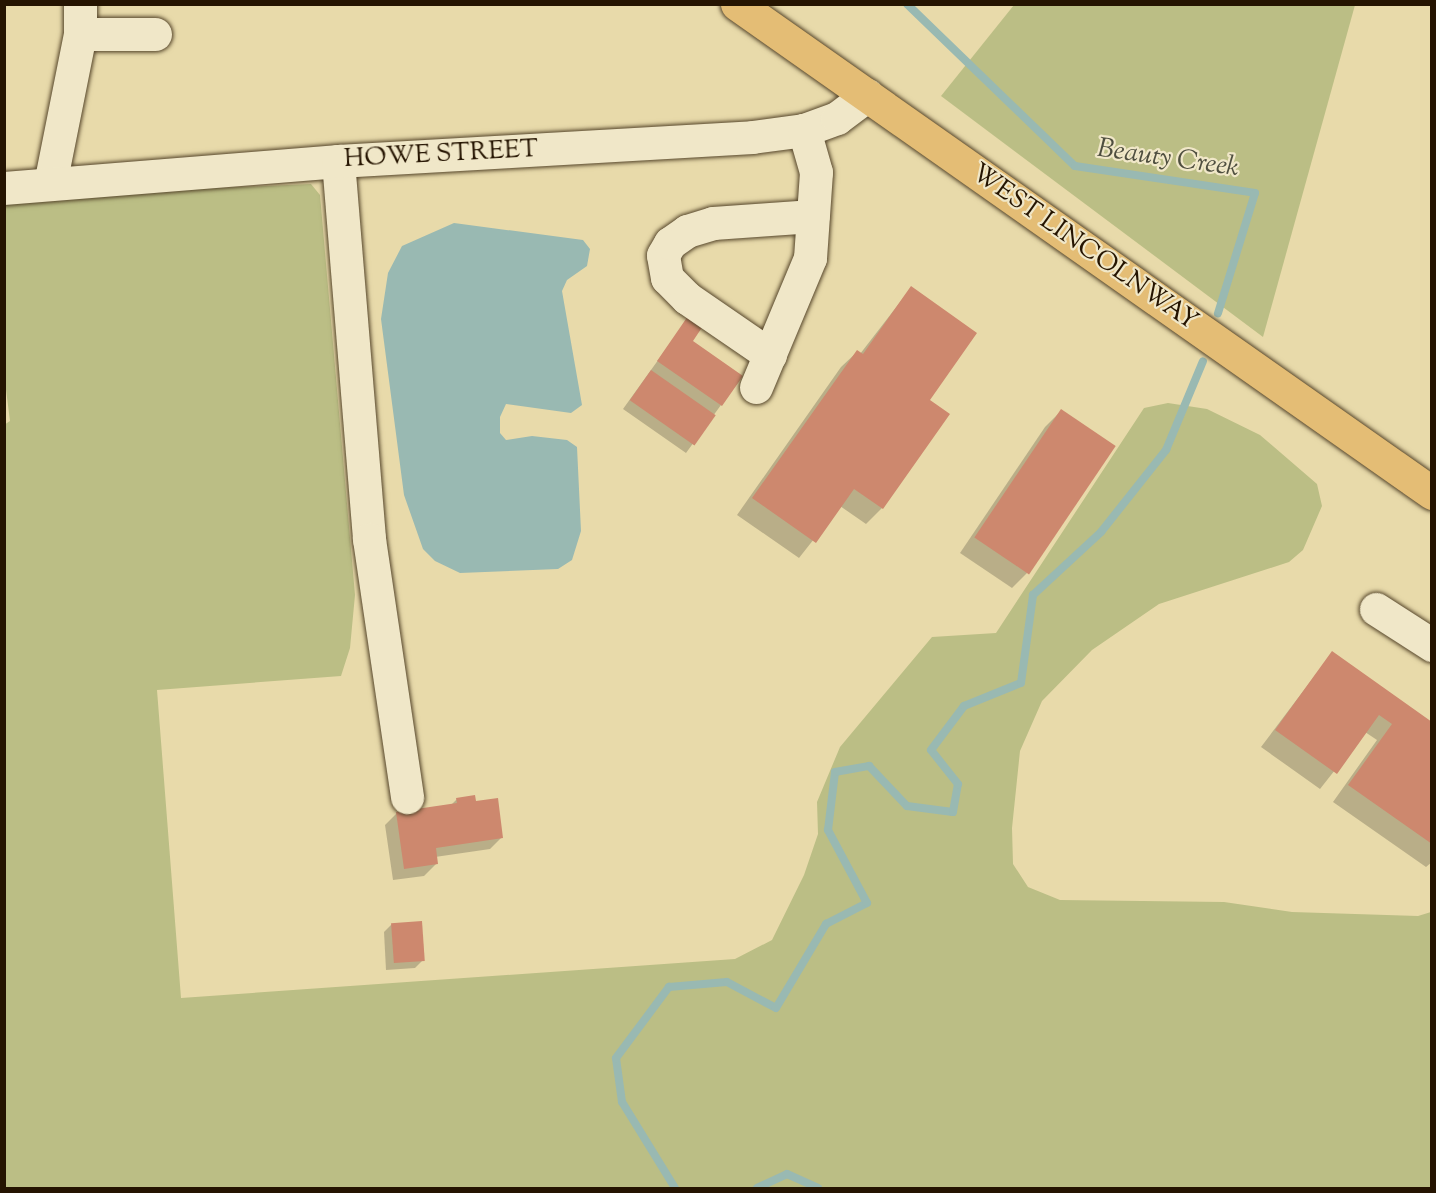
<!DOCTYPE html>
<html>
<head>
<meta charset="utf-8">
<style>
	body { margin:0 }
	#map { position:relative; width:1436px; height:1193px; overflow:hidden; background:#e8daaa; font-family:"Sorts Mill Goudy",serif }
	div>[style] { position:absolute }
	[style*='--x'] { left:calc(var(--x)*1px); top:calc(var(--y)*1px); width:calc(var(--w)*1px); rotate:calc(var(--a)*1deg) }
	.green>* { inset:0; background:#bbbe85 }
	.water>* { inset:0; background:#99b9b2 }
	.shadow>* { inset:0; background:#0003 }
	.stream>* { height:8px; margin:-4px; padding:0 4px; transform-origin:4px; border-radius:4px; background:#99b9b2 }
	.building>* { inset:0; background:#cd886e; transform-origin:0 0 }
	.roads { filter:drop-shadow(0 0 2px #56462b) drop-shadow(0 0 2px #56462b) }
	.minor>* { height:33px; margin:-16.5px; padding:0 16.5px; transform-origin:16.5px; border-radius:16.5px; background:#f0e7c8 }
	.major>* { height:33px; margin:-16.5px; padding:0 16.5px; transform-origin:16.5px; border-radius:16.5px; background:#e4bd75 }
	span { translate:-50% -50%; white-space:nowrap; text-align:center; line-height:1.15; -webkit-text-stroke:4.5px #f0e7c8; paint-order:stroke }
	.street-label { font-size:26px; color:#251401 }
	.water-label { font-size:27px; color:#4e4e3f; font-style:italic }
	.frame { position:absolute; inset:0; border:6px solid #251401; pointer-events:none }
</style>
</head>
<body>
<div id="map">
	<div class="green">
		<i style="clip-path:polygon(1014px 5px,1355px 5px,1263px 337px,941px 96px)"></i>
		<i style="clip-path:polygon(311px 184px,320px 195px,355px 595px,350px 648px,341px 676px,157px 690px,181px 998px,735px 959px,772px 940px,804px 875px,818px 834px,817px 802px,840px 747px,932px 637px,996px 633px,1144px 408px,1168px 403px,1207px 409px,1260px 435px,1317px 484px,1322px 506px,1303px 550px,1289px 562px,1159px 604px,1092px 650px,1042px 701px,1020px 751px,1012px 828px,1013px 864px,1028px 887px,1060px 900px,1224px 902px,1292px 912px,1418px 916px,1431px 912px,1431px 1188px,5px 1188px,4px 425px,10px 421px,4px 374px,5px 197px)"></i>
	</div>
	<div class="water">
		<i style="clip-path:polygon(454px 223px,583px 240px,590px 249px,587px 266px,567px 280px,562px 291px,582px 405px,571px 413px,506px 404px,500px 417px,500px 433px,506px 440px,532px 436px,567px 440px,577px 447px,581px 531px,572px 560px,558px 569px,460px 573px,435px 561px,423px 549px,404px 495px,381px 319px,388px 273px,402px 246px)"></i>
	</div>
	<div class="shadow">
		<i style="clip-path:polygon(911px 288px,927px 401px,947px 415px,882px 508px,866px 524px,840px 506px,799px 558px,737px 515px,841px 367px,857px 352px,860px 354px)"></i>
		<i style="clip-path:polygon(689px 317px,691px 341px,721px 405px,686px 453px,623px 409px)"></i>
		<i style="clip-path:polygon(1061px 411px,1028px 572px,1012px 588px,960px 553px,1045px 427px)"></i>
		<i style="clip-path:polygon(1332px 653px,1432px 724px,1432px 862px,1426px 867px,1333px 802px,1377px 740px,1365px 732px,1320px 789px,1261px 747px)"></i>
		<i style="clip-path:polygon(457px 799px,474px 803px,502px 837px,490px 849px,435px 857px,436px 864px,424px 876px,393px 880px,385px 825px,397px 813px,450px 806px)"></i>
		<i style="clip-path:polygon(392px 924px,423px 960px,415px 968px,386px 970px,384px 932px)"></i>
	</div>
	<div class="stream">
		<i style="--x:907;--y:4;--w:233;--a:44"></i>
		<i style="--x:1075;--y:166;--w:182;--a:8.5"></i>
		<i style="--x:1255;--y:193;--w:126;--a:107.1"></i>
		<i style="--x:675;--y:1188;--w:101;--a:-121.6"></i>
		<i style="--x:622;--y:1102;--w:44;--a:-97.8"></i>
		<i style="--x:616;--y:1058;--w:89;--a:-53.3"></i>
		<i style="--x:669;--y:987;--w:58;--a:-4.9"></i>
		<i style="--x:727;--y:982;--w:55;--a:28"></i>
		<i style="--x:776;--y:1008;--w:98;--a:-59.2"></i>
		<i style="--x:826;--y:924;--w:46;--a:-27.1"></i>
		<i style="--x:867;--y:903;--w:83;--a:-118.1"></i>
		<i style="--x:828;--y:830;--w:58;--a:-83.1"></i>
		<i style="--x:835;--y:772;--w:35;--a:-10"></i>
		<i style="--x:869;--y:766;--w:55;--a:46.5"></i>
		<i style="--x:907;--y:806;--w:46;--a:7.4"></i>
		<i style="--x:953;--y:812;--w:28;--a:-80"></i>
		<i style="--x:958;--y:784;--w:43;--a:-128.5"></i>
		<i style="--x:931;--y:750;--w:55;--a:-53.1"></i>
		<i style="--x:964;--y:706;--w:61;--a:-22"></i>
		<i style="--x:1021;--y:683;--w:89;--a:-82.2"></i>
		<i style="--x:1033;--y:595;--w:93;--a:-42.8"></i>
		<i style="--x:1101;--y:532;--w:105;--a:-51.6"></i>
		<i style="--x:1166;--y:450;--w:96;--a:-67.4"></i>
		<i style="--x:757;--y:1188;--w:33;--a:-25"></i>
		<i style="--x:787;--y:1174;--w:34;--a:24"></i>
	</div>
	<div class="building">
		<i style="clip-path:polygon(911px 286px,977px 333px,930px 400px,950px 414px,883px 509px,854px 489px,816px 543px,752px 498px,857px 350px,863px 354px)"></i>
		<i style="clip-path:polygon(688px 316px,703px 326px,693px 341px,743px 376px,722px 406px,657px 361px)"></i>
		<i style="left:651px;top:370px;width:79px;height:37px;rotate:35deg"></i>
		<i style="left:1061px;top:409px;width:66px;height:155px;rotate:34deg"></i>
		<i style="clip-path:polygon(1332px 651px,1432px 722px,1432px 844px,1348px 785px,1392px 724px,1379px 715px,1337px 774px,1275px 730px)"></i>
		<i style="clip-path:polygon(475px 795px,476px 801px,498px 798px,503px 838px,436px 848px,438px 864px,404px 869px,396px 812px,457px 803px,456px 798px)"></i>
		<i style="left:422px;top:921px;width:40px;height:31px;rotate:86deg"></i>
	</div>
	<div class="roads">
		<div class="minor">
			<i style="--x:80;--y:34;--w:30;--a:-90"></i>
			<i style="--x:338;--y:161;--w:379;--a:85.3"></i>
			<i style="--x:369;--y:539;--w:261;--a:81.6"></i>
			<i style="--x:50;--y:184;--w:153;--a:-78.7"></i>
			<i style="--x:80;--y:34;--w:75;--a:0"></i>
			<i style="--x:4;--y:188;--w:335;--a:-4.6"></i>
			<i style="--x:338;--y:161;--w:415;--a:-3.3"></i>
			<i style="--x:752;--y:137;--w:52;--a:-7.7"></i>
			<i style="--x:804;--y:130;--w:35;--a:-20"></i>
			<i style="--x:837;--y:118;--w:38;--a:-37"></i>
			<i style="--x:770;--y:355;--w:101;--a:-145.5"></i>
			<i style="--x:687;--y:298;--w:28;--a:-135"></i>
			<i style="--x:667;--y:278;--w:23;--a:-100"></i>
			<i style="--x:663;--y:255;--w:14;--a:-60"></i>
			<i style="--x:670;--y:243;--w:21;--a:-35"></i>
			<i style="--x:687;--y:231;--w:27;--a:-17"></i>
			<i style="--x:713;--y:223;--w:100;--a:-4"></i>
			<i style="--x:756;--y:387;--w:140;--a:-67.3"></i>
			<i style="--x:810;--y:258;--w:86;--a:-86"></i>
			<i style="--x:816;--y:172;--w:44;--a:-105.9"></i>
			<i style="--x:1376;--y:609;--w:67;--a:32.7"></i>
		</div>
		<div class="major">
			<i style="--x:737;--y:4;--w:850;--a:35.13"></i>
		</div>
	</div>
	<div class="street-label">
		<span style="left:441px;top:155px;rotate:-3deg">HOWE STREET</span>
		<span style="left:1084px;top:248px;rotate:35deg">WEST LINCOLNWAY</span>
	</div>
	<div class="water-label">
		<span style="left:1168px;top:159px;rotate:8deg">Beauty Creek</span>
	</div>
	<div class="frame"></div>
</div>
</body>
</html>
